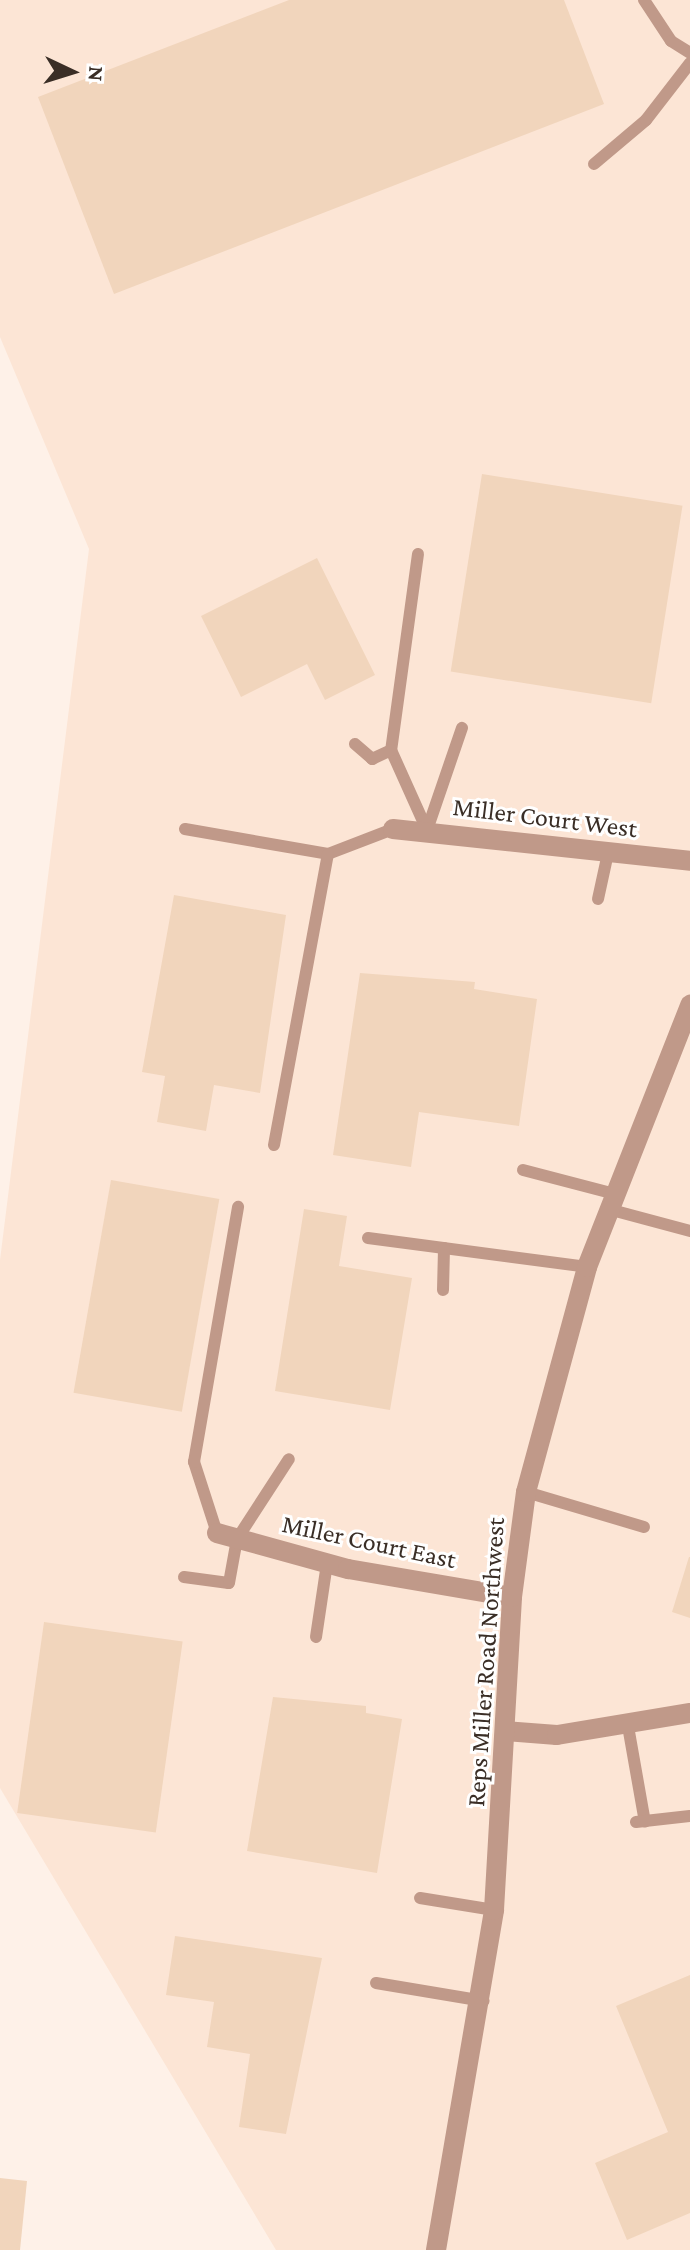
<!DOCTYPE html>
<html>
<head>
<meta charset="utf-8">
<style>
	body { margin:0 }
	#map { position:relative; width:690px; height:2250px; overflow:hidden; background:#fef1e8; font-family:"Crimson Pro",serif }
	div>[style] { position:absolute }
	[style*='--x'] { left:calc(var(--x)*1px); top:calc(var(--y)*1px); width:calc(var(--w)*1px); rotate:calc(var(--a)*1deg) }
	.built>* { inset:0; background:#fce5d5 }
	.building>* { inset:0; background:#f1d5bc; transform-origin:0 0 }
	.lane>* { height:12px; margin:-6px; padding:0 6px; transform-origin:6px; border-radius:6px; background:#c09989 }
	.street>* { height:20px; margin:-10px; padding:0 10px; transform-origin:10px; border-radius:10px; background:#c09989 }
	span { translate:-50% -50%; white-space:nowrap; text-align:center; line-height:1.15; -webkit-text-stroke:6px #fff; paint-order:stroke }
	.street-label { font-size:26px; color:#3a2e26 }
	.north { position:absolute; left:32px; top:32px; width:80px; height:80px; -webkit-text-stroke:6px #fff; paint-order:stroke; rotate:94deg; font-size:22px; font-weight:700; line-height:32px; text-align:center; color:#3a2e26 }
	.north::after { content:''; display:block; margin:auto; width:28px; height:36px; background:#3a2e26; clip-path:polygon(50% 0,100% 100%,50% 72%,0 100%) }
</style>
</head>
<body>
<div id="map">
	<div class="built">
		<i style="clip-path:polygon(0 0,690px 0,690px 2250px,276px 2250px,0 1788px,0 1260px,89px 549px,0 337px)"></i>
	</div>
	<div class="building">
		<i style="clip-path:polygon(289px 0,564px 0,604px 104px,114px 294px,38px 97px)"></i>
		<i style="left:482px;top:474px;width:203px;height:200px;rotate:9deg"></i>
		<i style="clip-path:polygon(317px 558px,375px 675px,325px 700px,307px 664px,241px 697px,201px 616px)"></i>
		<i style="clip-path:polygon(174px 895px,286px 915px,260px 1093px,214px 1085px,206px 1131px,157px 1122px,165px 1076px,142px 1072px)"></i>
		<i style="clip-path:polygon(360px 973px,475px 982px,474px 989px,537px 999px,519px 1126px,419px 1112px,411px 1167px,333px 1155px)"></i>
		<i style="left:111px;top:1180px;width:110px;height:216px;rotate:10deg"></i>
		<i style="clip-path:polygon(304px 1209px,347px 1216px,339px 1266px,412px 1278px,390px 1410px,275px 1391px)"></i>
		<i style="clip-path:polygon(689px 1557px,690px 1557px,690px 1618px,672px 1612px)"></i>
		<i style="left:44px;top:1622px;width:140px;height:193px;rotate:8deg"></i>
		<i style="clip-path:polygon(273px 1697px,366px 1706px,366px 1713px,402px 1719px,377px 1873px,247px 1851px)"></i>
		<i style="clip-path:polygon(175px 1936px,322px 1958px,286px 2134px,239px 2127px,250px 2054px,207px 2047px,214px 2002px,166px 1995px)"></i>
		<i style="clip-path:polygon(690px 1975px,690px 2213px,627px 2240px,595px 2163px,668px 2132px,616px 2006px)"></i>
		<i style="clip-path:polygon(0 2178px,27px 2181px,20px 2250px,0 2250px)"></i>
	</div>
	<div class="lane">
		<i style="--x:644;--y:0;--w:49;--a:56.6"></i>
		<i style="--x:671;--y:41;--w:22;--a:32"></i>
		<i style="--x:594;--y:164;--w:68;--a:-40.2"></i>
		<i style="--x:646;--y:120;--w:72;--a:-52.3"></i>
		<i style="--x:418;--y:554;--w:198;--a:97.8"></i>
		<i style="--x:391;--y:750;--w:88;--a:65.8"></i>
		<i style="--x:355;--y:744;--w:23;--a:41"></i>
		<i style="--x:372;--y:759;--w:21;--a:-25"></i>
		<i style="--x:185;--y:829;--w:145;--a:9.9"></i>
		<i style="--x:328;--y:854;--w:70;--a:-21"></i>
		<i style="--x:427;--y:830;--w:108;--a:-71.1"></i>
		<i style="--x:598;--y:899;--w:47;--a:-77.7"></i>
		<i style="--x:274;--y:1145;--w:296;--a:-79.5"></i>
		<i style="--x:523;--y:1170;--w:95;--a:14.6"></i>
		<i style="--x:608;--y:1209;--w:85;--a:15"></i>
		<i style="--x:368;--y:1238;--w:221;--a:7.5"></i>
		<i style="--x:443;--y:1290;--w:42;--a:-88.6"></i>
		<i style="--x:526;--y:1492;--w:123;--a:16.5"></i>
		<i style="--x:217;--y:1533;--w:75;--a:-107.9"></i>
		<i style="--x:194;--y:1462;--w:259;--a:-80.2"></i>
		<i style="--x:184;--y:1577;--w:45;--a:7.6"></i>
		<i style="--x:229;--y:1583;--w:45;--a:-79.7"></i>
		<i style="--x:237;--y:1539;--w:95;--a:-57"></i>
		<i style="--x:316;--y:1637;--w:75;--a:-81.5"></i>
		<i style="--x:628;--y:1726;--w:97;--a:80"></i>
		<i style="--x:636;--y:1822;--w:54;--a:-6.3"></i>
		<i style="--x:420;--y:1898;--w:75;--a:9.2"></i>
		<i style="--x:376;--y:1983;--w:109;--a:9.5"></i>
	</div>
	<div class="street">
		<i style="--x:393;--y:829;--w:299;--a:6.1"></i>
		<i style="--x:217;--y:1533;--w:136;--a:15.4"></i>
		<i style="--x:348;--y:1569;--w:166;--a:9.7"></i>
		<i style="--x:506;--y:1731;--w:51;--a:4.5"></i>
		<i style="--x:557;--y:1735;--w:135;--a:-9.4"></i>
		<i style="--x:436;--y:2250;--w:345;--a:-80.3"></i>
		<i style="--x:494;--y:1910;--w:314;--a:-86.7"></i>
		<i style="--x:512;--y:1597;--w:106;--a:-82.4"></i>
		<i style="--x:526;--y:1492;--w:233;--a:-74.8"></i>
		<i style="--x:587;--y:1267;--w:282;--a:-68.5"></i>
	</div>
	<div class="street-label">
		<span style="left:545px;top:818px;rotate:7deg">Miller Court West</span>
		<span style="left:369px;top:1542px;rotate:12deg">Miller Court East</span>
		<span style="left:486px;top:1662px;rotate:-86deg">Reps Miller Road Northwest</span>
	</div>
	<div class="north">N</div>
</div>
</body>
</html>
